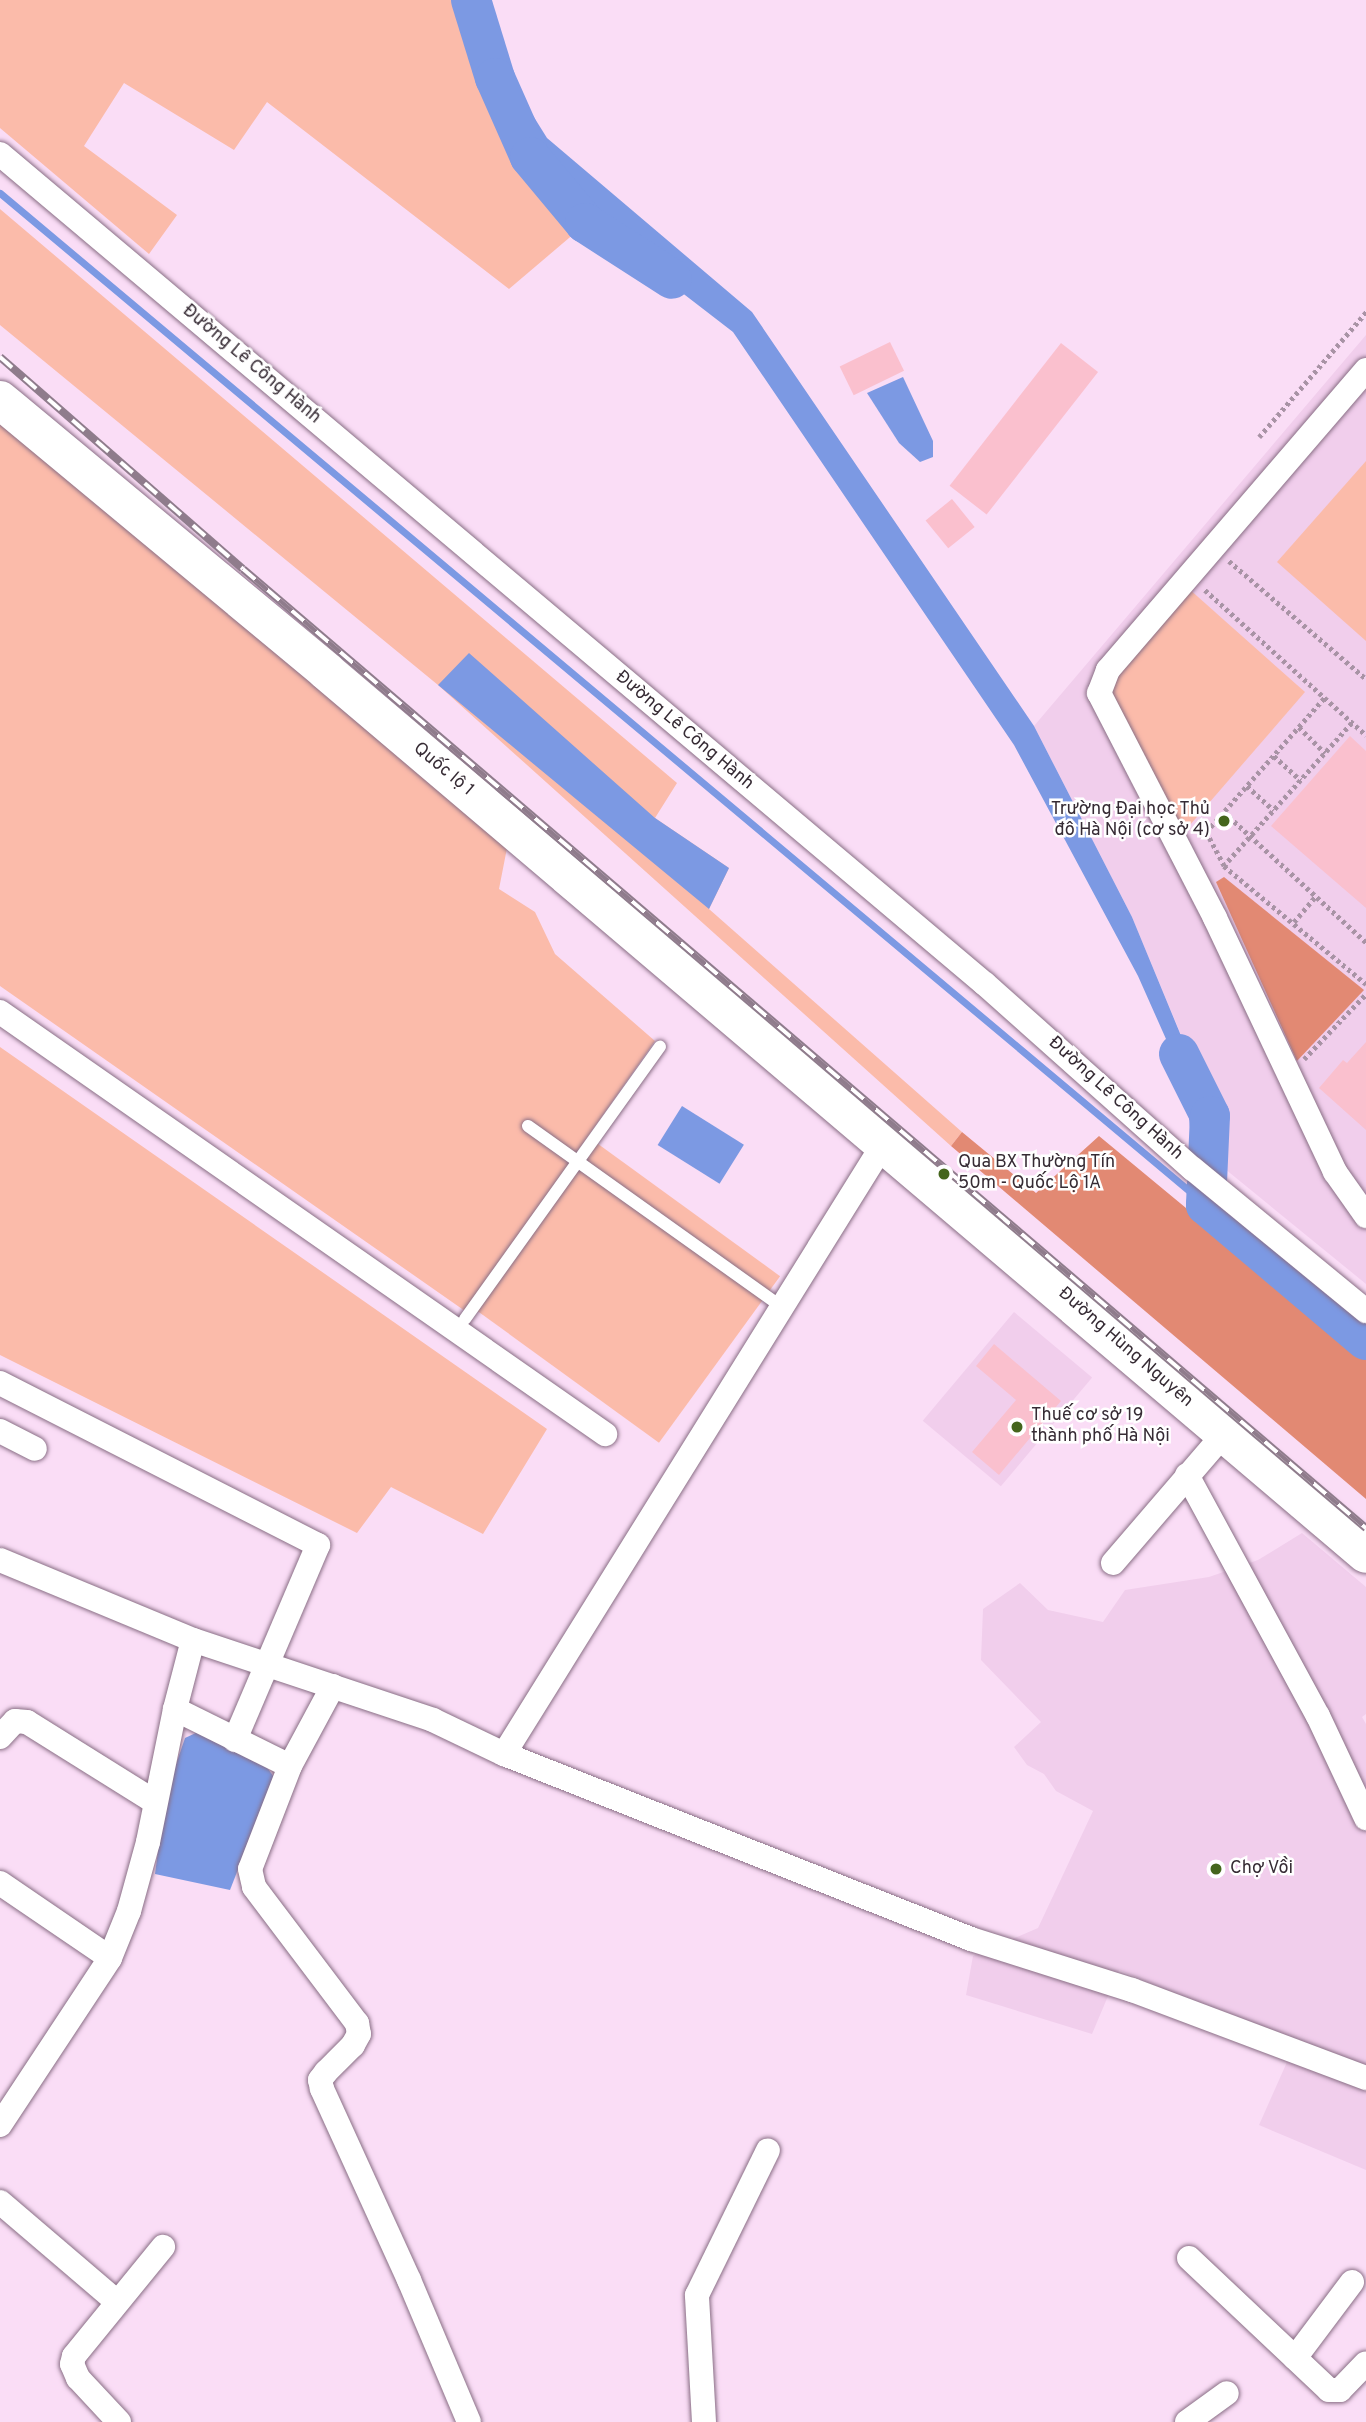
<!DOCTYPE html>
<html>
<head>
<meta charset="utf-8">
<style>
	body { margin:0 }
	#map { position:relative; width:1366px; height:2422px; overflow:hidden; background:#faddf6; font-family:Overpass,sans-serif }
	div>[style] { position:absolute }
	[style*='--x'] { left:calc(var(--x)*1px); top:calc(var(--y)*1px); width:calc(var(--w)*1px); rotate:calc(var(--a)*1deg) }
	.built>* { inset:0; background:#f1ceec; transform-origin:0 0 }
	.green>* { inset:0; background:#fbbbaa; transform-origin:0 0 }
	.forest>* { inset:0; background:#e28973 }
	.water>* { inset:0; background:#7c99e3; transform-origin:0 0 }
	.stream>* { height:7px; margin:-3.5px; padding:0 3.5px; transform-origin:3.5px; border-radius:3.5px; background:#7c99e3 }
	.river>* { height:40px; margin:-20px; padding:0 20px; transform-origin:20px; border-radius:20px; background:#7c99e3 }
	.building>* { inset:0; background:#fac0ce; transform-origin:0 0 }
	.path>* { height:4.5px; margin-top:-2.25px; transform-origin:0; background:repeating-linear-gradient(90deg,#a893a5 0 3.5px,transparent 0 7px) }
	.roads { filter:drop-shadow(0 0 2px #896e85) drop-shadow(0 0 2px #896e85) }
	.service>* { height:12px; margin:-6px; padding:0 6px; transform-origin:6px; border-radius:6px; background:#fff }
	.minor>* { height:24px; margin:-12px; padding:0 12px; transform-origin:12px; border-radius:12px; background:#fff }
	.trunk>* { height:38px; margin:-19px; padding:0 19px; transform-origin:19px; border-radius:19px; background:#fff }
	.rail>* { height:8px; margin-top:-4px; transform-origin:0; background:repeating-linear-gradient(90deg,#fff 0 16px,#8f7c8c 0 32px); box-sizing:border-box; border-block:2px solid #8f7c8c }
	.dots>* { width:19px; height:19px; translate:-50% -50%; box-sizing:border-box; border:4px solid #fff; border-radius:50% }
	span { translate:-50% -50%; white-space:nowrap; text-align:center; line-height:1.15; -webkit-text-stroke:5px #fff; paint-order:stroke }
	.street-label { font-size:18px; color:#362b34 }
	.poi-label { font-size:18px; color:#362b34 }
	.right { translate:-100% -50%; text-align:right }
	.left { translate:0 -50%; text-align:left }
</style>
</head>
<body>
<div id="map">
	<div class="built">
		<i style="clip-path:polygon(1366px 335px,1366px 1284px,1203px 1151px,1203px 1088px,1132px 917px,1034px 726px)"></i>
		<i style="left:1014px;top:1312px;width:102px;height:142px;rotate:40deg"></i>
		<i style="clip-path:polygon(1302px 1533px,1366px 1587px,1366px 1714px,1362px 1717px,1366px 1724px,1366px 2170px,1259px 2125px,1295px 2044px,1119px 1970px,1092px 2034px,966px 1995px,973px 1956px,1038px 1928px,1093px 1811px,1056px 1791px,1044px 1774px,1027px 1765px,1014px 1747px,1041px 1722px,981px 1660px,983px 1609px,1020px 1583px,1048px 1610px,1103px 1622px,1125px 1590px,1209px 1577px,1258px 1560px)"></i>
	</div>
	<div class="green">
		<i style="clip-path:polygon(0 0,464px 0,485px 76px,515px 138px,589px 221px,509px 289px,267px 102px,234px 150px,124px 83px,84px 146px,177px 215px,149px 254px,0 128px)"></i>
		<i style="clip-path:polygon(0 209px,677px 783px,655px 818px,729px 868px,709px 909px,962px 1132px,951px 1146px,438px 685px,0 325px)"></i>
		<i style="clip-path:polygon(0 421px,507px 848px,499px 889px,535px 912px,555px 954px,655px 1041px,465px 1311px,0 986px)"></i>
		<i style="clip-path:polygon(1366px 461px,1366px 641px,1277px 562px)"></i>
		<i style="clip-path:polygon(1188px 588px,1305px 692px,1183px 833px,1110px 695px,1108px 677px)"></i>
		<i style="clip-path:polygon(0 1047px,547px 1429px,483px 1534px,391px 1487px,357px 1533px,0 1355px)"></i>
		<i style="left:594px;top:1141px;width:230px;height:206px;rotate:36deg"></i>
	</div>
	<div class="forest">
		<i style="clip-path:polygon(1224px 877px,1364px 990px,1297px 1061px,1216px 882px)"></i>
		<i style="clip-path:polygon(962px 1132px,1036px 1193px,1099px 1136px,1366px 1357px,1366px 1499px,951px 1146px)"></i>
	</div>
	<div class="water">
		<i style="clip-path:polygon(464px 0,488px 0,495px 26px,527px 106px,547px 138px,752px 312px,1034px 726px,1132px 917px,1203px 1089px,1203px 1151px,1191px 1139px,1186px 1084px,1138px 976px,1014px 745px,733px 332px,589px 221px,515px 138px,485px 76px)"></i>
		<i style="clip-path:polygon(903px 377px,933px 441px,933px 457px,920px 462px,899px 443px,867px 393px)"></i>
		<i style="clip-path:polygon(469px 653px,655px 818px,729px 868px,709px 909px,438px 685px)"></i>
		<i style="left:682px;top:1106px;width:73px;height:46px;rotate:32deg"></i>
		<i style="clip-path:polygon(200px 1731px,263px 1762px,274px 1777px,230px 1890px,155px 1874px,164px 1804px,170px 1782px,185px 1738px)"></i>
	</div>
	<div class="stream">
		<i style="--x:0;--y:193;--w:1574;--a:40"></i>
	</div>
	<div class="river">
		<i style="--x:471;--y:0;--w:82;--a:72.9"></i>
		<i style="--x:495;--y:78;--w:86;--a:66.1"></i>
		<i style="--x:530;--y:157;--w:86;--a:50.2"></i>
		<i style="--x:585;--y:223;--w:103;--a:32.8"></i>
		<i style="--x:1179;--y:1054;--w:69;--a:63.4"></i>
		<i style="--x:1210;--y:1116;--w:89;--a:92.6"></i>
		<i style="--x:1206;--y:1205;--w:209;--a:40.2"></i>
	</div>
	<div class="building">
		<i style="left:890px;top:342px;width:32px;height:56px;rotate:64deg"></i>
		<i style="left:1061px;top:343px;width:47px;height:181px;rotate:38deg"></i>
		<i style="left:952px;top:499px;width:36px;height:34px;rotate:51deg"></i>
		<i style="clip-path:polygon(1350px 736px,1366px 751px,1366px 908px,1271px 826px)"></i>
		<i style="clip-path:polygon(1366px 1042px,1366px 1130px,1319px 1088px,1343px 1060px,1347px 1063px)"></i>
		<i style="clip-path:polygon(994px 1344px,1061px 1401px,999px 1475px,972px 1452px,1016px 1400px,976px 1366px)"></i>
	</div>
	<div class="path">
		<i style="--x:1259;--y:437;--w:165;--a:-49.4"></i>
		<i style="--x:1229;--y:561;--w:181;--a:40.7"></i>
		<i style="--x:1205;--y:590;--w:217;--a:42"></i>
		<i style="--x:1352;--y:723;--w:192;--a:131.8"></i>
		<i style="--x:1224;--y:866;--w:185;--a:39.7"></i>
		<i style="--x:1299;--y:727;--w:37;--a:45"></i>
		<i style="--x:1274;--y:756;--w:36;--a:42"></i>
		<i style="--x:1247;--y:786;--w:36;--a:42"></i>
		<i style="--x:1224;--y:812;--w:193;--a:42.5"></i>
		<i style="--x:1224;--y:866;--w:38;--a:-118"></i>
		<i style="--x:1206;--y:832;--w:179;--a:-48.6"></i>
		<i style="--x:1294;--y:922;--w:33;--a:-50"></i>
		<i style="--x:1304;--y:1059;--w:90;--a:-46.4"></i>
	</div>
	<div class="roads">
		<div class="service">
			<i style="--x:528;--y:1126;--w:312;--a:35.5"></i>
			<i style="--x:465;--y:1319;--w:335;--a:-54.4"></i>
		</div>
		<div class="minor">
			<i style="--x:0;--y:154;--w:1288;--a:40.12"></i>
			<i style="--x:985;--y:984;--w:278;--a:41.7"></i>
			<i style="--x:1193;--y:1169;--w:224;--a:39.4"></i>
			<i style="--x:1366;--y:370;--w:396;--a:130.7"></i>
			<i style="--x:1108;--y:670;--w:25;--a:111"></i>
			<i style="--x:1099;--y:693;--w:253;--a:62.7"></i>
			<i style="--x:1215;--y:918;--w:281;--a:64.7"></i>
			<i style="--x:1335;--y:1172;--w:54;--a:54.8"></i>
			<i style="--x:0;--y:1012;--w:738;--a:34.9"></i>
			<i style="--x:0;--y:1383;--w:357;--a:27"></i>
			<i style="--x:318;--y:1545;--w:212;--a:113.1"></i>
			<i style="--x:0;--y:1431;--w:39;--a:27"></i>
			<i style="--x:1187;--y:1475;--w:274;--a:61.5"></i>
			<i style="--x:1318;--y:1716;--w:113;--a:64.8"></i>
			<i style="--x:0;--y:1560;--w:209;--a:22.5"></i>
			<i style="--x:193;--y:1640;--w:253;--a:18.4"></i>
			<i style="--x:433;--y:1720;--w:79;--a:25.6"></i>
			<i style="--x:504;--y:1754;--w:502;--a:21.61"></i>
			<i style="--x:971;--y:1939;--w:169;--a:17.6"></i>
			<i style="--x:1132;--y:1990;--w:250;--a:20.6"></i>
			<i style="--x:1113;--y:1563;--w:172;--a:-49.3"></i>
			<i style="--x:333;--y:1686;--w:91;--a:118.3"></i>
			<i style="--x:290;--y:1766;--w:110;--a:111.2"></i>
			<i style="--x:250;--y:1869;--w:18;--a:77"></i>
			<i style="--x:254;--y:1887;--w:171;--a:52.9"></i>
			<i style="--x:357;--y:2023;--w:11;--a:80"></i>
			<i style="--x:359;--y:2034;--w:13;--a:119"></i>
			<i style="--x:353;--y:2045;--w:38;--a:135"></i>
			<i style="--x:326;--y:2072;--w:10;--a:127"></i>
			<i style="--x:320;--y:2080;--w:9;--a:77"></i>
			<i style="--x:322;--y:2089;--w:210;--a:65.5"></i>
			<i style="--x:409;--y:2280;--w:154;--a:67.1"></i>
			<i style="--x:175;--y:1709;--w:128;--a:26.4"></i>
			<i style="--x:0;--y:1737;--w:22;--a:-47"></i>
			<i style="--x:15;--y:1721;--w:12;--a:5"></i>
			<i style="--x:27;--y:1722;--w:151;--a:32"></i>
			<i style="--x:504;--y:1754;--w:720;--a:-58.12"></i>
			<i style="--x:0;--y:1883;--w:133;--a:34.3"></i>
			<i style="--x:0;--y:2125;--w:200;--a:-56.6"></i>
			<i style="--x:110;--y:1958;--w:51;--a:-68"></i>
			<i style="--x:129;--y:1911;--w:72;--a:-74.6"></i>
			<i style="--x:148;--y:1842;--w:136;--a:-78.5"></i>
			<i style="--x:175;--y:1709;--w:71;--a:-75.4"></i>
			<i style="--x:0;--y:2202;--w:153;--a:40.5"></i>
			<i style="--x:1189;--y:2258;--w:192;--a:43.3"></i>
			<i style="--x:1329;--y:2390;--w:11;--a:0"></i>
			<i style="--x:1340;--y:2390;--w:37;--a:-46"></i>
			<i style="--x:1295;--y:2358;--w:95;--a:-53.1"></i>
			<i style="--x:119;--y:2422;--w:60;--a:-133"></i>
			<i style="--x:78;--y:2378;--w:15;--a:-113"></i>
			<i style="--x:72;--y:2364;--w:8;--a:-76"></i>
			<i style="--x:74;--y:2356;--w:141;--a:-50.8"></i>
			<i style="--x:704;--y:2422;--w:127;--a:-93.2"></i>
			<i style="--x:697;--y:2295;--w:161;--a:-63.9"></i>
			<i style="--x:1187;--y:2422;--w:49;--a:-35.9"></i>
		</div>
		<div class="trunk">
			<i style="--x:0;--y:400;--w:424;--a:39.7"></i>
			<i style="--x:326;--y:671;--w:1364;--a:40.33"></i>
		</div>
	</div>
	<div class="rail">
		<i style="--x:0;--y:357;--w:322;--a:41.1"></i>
		<i style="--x:243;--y:569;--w:1477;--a:40.5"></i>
	</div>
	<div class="dots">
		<i style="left:1224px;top:821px;background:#44651c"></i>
		<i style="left:944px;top:1174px;background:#44651c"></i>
		<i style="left:1017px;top:1427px;background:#44651c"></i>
		<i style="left:1216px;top:1869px;background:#44651c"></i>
	</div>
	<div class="street-label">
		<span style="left:251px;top:365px;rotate:40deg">Đường Lê Công Hành</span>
		<span style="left:684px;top:731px;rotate:40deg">Đường Lê Công Hành</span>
		<span style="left:443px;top:770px;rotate:40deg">Quốc lộ 1</span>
		<span style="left:1115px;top:1099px;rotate:42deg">Đường Lê Công Hành</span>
		<span style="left:1125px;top:1348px;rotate:41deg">Đường Hùng Nguyên</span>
	</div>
	<div class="poi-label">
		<span class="right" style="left:1210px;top:821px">Trường Đại học Thủ<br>đô Hà Nội (cơ sở 4)</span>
		<span class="left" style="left:958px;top:1174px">Qua BX Thường Tín<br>50m - Quốc Lộ 1A</span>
		<span class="left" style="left:1031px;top:1427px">Thuế cơ sở 19<br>thành phố Hà Nội</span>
		<span class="left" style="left:1230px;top:1869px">Chợ Vồi</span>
	</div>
</div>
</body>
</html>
